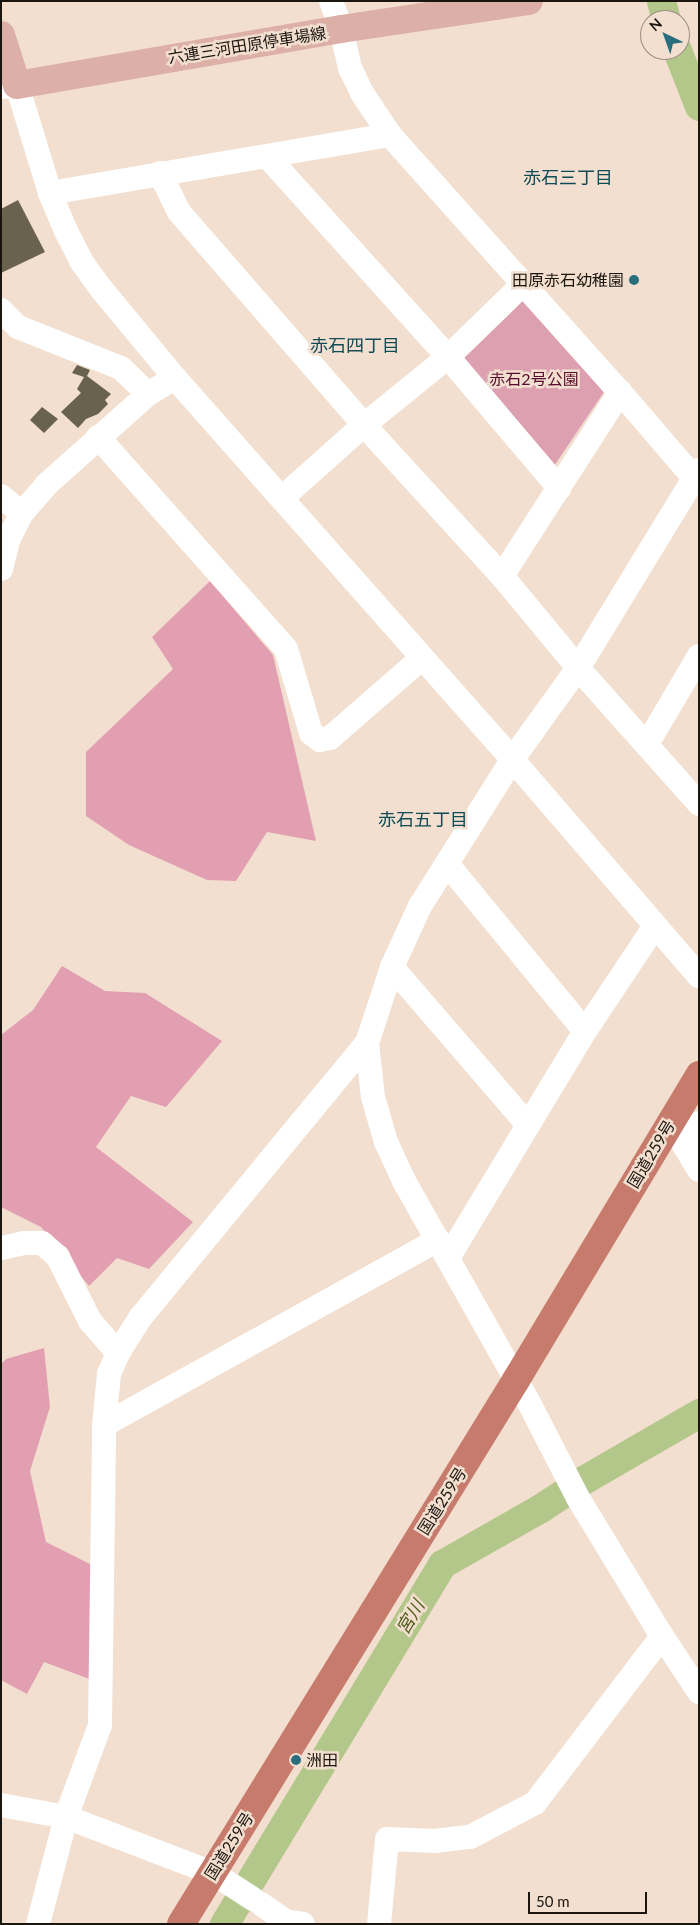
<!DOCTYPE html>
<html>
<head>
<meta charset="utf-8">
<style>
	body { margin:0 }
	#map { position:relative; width:700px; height:1925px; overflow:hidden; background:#f2dfcf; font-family:Lato,"Noto Sans JP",sans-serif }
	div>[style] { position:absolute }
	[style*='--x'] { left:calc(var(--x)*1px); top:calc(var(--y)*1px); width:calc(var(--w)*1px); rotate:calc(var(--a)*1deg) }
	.green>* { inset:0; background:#dda0b1 }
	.forest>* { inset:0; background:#e39fb2 }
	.river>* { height:29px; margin:-14.5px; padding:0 14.5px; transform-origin:14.5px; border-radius:14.5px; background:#b4c78a }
	.building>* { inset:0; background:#68624e }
	.minor>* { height:24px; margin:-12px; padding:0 12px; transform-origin:12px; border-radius:12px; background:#fff }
	.major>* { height:28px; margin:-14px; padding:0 14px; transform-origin:14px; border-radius:14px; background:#ddb0a7 }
	.highway>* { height:28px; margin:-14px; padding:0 14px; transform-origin:14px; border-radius:14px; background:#c77b6d }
	.dots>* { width:14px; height:14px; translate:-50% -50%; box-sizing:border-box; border:2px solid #f2dfcf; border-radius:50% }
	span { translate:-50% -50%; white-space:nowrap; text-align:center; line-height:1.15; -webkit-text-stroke:5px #f2dfcf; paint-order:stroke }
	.street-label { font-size:16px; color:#1b150f }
	.poi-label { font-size:16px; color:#1b150f }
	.right { translate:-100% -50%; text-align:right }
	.left { translate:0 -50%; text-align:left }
	.park-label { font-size:16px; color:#5b0b2e }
	.neighbourhood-label { font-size:18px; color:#104b56 }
	.water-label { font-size:18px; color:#4c5c1b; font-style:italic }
	.frame { position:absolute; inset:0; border:2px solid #1b150f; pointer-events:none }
	.north { position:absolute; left:640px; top:10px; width:50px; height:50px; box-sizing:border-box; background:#f2dfcf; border:1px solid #9c8e82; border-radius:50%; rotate:318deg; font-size:14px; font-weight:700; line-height:20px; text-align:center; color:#1b150f }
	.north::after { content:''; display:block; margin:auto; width:18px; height:22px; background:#286e7c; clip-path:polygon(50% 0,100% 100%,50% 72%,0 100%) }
	.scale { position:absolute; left:528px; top:1892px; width:119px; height:22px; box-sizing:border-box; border:2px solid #1b150f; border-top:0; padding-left:6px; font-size:15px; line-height:18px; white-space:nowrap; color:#1b150f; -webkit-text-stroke:4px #f2dfcf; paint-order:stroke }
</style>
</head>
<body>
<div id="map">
	<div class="green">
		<i style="clip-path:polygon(525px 298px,604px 392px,552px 469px,457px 358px)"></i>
	</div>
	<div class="forest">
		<i style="clip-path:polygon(210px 581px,273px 655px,316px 841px,267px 832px,236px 881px,207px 880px,129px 845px,86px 816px,86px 752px,173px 669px,152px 637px)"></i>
		<i style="clip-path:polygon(62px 966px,105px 991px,145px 993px,222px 1041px,166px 1107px,131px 1096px,96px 1147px,193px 1222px,149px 1269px,117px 1258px,89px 1286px,41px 1227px,1px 1207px,1px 1035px,33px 1010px)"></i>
		<i style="clip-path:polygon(44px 1348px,50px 1407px,30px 1471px,46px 1542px,92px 1565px,92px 1680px,44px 1662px,27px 1694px,1px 1680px,1px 1364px,6px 1359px)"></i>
	</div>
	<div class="river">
		<i style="--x:661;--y:1;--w:20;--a:75"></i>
		<i style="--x:677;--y:50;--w:60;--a:68.6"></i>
		<i style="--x:224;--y:1924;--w:421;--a:-58.8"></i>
		<i style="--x:442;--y:1564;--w:112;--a:-29.6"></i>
		<i style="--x:539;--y:1509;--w:55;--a:-33.1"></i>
		<i style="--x:585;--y:1479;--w:132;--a:-30.1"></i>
	</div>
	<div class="building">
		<i style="clip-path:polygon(18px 200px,45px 252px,1px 273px,1px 209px)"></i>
		<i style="clip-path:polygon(77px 365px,90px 370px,87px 376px,111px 394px,105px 400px,108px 404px,98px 414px,86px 419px,78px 428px,61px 412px,81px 393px,77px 389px,84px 377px,72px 373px)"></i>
		<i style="clip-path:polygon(42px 407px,58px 419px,44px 433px,30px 420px)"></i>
	</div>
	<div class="minor">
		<i style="--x:331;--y:1;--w:30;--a:70"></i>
		<i style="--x:341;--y:29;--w:40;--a:77"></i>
		<i style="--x:350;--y:68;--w:28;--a:64"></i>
		<i style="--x:362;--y:93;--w:50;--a:56.3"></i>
		<i style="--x:390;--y:135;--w:345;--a:48.2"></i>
		<i style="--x:620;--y:392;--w:112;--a:49.3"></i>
		<i style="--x:1;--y:87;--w:16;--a:-7"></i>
		<i style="--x:17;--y:85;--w:113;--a:73"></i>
		<i style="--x:50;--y:193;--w:41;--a:67.2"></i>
		<i style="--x:66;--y:231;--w:34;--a:63"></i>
		<i style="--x:81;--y:261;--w:37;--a:54"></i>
		<i style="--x:103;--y:291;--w:113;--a:50.4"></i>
		<i style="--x:175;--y:378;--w:490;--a:48.5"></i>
		<i style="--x:500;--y:745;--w:305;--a:49.3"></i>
		<i style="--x:267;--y:156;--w:270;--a:48"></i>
		<i style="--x:448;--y:357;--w:172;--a:49.7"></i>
		<i style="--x:160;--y:173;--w:43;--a:64"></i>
		<i style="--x:179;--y:212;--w:282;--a:49"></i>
		<i style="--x:364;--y:425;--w:205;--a:47.6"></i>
		<i style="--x:502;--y:576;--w:119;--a:50.4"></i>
		<i style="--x:578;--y:668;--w:182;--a:48.3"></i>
		<i style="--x:50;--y:193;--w:345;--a:-9.7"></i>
		<i style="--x:1;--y:310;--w:24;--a:45"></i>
		<i style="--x:18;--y:327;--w:111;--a:21.7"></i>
		<i style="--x:121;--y:368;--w:37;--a:44"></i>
		<i style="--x:98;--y:437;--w:283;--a:48.4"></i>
		<i style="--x:286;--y:649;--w:88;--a:73.4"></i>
		<i style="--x:311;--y:733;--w:11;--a:38"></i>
		<i style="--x:320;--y:740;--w:10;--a:-11"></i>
		<i style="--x:330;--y:738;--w:121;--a:-41"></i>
		<i style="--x:699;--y:470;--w:232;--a:121.4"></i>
		<i style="--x:578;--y:668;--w:113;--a:125.7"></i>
		<i style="--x:512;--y:760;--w:173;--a:122.2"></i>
		<i style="--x:420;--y:906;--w:67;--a:114.7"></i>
		<i style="--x:392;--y:967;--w:80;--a:108.2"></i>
		<i style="--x:367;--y:1043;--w:54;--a:83.7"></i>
		<i style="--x:373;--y:1097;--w:47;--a:73.9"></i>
		<i style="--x:386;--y:1142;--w:43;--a:65.2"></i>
		<i style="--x:404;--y:1181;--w:250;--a:60.6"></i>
		<i style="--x:527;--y:1399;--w:111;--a:62.7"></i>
		<i style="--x:578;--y:1498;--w:162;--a:58.7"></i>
		<i style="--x:662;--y:1636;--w:67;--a:56.5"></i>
		<i style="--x:1;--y:496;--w:27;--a:39"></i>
		<i style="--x:282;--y:498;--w:110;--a:-41.7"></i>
		<i style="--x:364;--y:425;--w:108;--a:-39"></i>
		<i style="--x:448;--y:357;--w:103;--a:-44.2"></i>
		<i style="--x:1;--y:569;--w:32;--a:-76"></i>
		<i style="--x:9;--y:538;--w:28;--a:-63"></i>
		<i style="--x:22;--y:513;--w:37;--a:-49"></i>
		<i style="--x:46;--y:485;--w:137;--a:-41.7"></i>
		<i style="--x:148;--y:394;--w:31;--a:-31"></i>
		<i style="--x:502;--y:576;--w:219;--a:-57.3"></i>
		<i style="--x:647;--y:744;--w:102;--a:-59.4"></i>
		<i style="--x:448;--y:865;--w:215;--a:50.5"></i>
		<i style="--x:392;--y:967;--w:207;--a:49.3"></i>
		<i style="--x:699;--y:1123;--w:27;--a:124"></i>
		<i style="--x:684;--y:1145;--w:29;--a:59"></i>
		<i style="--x:1;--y:1248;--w:24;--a:-12"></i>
		<i style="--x:24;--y:1243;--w:18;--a:0"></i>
		<i style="--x:42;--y:1243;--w:21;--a:41"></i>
		<i style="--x:58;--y:1257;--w:72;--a:63.4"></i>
		<i style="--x:90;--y:1321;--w:43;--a:48.8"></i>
		<i style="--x:448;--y:1258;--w:265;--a:-58.9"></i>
		<i style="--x:585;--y:1031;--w:126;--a:-56.3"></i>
		<i style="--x:104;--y:1425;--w:382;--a:-29"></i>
		<i style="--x:1;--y:1805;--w:66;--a:10.5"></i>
		<i style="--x:66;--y:1817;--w:157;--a:20.9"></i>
		<i style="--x:213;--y:1873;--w:48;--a:33"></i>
		<i style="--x:261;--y:1904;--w:29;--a:35"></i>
		<i style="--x:285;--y:1921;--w:18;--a:9"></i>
		<i style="--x:38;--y:1924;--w:111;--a:-75.3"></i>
		<i style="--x:66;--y:1817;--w:98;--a:-69.7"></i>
		<i style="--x:100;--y:1725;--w:300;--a:-89.2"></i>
		<i style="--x:104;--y:1425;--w:51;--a:-84.4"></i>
		<i style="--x:109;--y:1374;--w:23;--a:-67"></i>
		<i style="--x:118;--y:1353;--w:41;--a:-57.8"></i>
		<i style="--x:140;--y:1318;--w:357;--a:-50.5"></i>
		<i style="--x:379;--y:1924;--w:85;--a:-84.6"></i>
		<i style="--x:387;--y:1839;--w:48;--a:2.4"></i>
		<i style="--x:435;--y:1841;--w:35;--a:-7"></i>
		<i style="--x:470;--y:1837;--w:73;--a:-27.6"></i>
		<i style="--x:535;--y:1803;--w:210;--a:-52.7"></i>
	</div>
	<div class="major">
		<i style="--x:1;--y:35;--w:52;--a:72.3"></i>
		<i style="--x:17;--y:85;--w:329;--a:-9.8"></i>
		<i style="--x:341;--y:29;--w:190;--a:-8.5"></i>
	</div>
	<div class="highway">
		<i style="--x:181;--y:1924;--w:639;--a:-58.37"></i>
		<i style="--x:516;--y:1380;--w:356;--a:-59"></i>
	</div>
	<div class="dots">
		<i style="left:634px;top:280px;background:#286e7c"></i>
		<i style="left:296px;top:1760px;background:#286e7c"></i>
	</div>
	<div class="street-label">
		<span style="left:247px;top:45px;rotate:-9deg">六連三河田原停車場線</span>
		<span style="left:651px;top:1154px;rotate:-59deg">国道259号</span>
		<span style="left:442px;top:1501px;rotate:-58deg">国道259号</span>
		<span style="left:229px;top:1846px;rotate:-58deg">国道259号</span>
	</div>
	<div class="poi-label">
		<span class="right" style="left:624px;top:280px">田原赤石幼稚園</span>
		<span class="left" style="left:306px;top:1760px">洲田</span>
	</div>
	<div class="park-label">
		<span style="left:534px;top:379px">赤石2号公園</span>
	</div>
	<div class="neighbourhood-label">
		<span style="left:568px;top:177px">赤石三丁目</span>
		<span style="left:355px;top:345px">赤石四丁目</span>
		<span style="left:423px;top:819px">赤石五丁目</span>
	</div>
	<div class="water-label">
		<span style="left:410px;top:1617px;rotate:-59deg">宮川</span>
	</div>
	<div class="frame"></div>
	<div class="north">N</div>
	<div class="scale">50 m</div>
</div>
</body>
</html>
